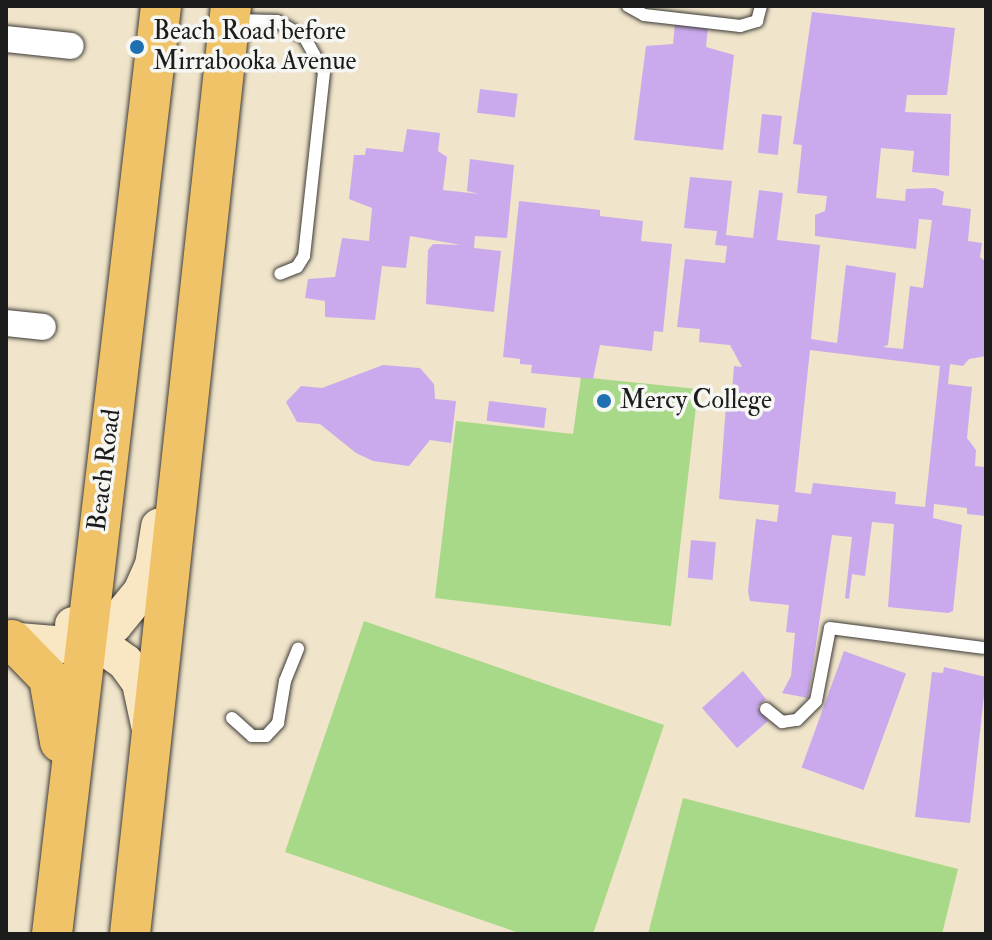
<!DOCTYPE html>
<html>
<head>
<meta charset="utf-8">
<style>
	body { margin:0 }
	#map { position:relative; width:992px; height:940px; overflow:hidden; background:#f0e4ca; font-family:"IM FELL Double Pica",serif }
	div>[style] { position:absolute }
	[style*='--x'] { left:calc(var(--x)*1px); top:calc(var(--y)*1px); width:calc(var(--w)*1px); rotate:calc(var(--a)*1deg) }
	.green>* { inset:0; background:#a8d988 }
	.building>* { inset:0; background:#caaaed; transform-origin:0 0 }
	.roads { filter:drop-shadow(0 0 2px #3c3a36) drop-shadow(0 0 2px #3c3a36) }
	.lane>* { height:12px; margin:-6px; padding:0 6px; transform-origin:6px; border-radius:6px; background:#fff }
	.street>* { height:26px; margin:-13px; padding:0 13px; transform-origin:13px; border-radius:13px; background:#fff }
	.secondary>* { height:36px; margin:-18px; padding:0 18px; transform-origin:18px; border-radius:18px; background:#f9e7c3 }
	.primary>* { height:40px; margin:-20px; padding:0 20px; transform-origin:20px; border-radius:20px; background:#f1c369 }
	.dots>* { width:22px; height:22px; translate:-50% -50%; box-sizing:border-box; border:4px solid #f6f6f2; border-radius:50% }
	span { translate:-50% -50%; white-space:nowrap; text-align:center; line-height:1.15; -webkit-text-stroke:7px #f6f6f2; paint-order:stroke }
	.poi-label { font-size:26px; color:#1c1c1c }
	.left { translate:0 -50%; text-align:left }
	.street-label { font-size:26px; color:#1c1c1c }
	.frame { position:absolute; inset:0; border:8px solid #1c1c1c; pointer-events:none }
</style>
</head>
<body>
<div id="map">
	<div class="green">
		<i style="clip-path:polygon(581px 377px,698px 389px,671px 626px,435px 598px,456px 421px,573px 434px)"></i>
		<i style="clip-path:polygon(364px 621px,664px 725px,593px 934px,522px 934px,285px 852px)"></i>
		<i style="clip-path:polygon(683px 798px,958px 869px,942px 934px,648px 934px)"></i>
	</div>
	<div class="building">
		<i style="clip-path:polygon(evenodd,812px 12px,955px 28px,947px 95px,907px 95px,905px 112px,951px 114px,949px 176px,912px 172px,914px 151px,881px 148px,876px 198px,905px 201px,906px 189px,935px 188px,944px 192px,942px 205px,971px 209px,968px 241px,982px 243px,980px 257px,986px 262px,986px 356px,969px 359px,963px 366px,950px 364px,948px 384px,972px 387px,967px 438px,976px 450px,975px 466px,986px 467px,986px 516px,967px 514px,967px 508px,934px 504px,933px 518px,962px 525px,953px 611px,948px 613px,888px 607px,894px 524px,872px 522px,865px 576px,852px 574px,849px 599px,845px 598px,852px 537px,832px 535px,808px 698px,782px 693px,791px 676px,795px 633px,786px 632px,789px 605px,750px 601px,748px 591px,756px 519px,777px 522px,779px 505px,719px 499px,727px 391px,732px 392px,734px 366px,742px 367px,730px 345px,699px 342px,700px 329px,677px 327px,685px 259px,725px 263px,727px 246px,715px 245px,717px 231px,684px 228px,690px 177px,732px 181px,726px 235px,753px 238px,759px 190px,783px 193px,777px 240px,820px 245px,811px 339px,837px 343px,846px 265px,896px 273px,888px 345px,883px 347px,903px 349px,910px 286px,923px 288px,932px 220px,919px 219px,916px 249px,815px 236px,815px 215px,825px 211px,827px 196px,797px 193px,802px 145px,793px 144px,812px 12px,810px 350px,940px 366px,925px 507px,895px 504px,896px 492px,813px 483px,811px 494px,795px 492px,810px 350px)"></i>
		<i style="clip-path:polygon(675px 23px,708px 27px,706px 47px,734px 55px,723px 150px,634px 140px,646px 46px,673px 44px)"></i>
		<i style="left:480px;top:89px;width:38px;height:24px;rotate:7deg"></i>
		<i style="left:762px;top:114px;width:20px;height:39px;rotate:6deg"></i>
		<i style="clip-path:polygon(407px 129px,440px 133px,438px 151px,447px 157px,443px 190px,479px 194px,467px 191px,470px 159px,514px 165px,507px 238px,475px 236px,474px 248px,501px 251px,494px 312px,426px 304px,428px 250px,433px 244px,461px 245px,410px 236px,406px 268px,382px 266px,375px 320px,325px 317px,325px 301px,305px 298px,308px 279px,335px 277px,342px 238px,369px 241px,372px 208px,349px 199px,354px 155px,365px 155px,366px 148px,403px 152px)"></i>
		<i style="clip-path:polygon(519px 201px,600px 210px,600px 216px,643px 221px,641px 241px,672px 244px,663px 332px,654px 331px,652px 351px,600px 345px,593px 379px,531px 373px,532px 365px,520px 364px,520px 359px,503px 357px)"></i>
		<i style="clip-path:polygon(383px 365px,420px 368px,434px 384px,435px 399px,456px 401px,451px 443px,430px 440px,409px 466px,373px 461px,356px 453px,320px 424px,297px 422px,286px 402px,301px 386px,322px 388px)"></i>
		<i style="left:489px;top:401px;width:58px;height:20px;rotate:7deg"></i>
		<i style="left:691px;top:540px;width:25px;height:38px;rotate:5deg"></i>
		<i style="left:844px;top:651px;width:66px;height:124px;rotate:20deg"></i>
		<i style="clip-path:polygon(944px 667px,986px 677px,970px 823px,915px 817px,932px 672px,943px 673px)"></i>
		<i style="clip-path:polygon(743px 671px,766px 699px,757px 707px,768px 721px,737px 748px,702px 708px)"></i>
	</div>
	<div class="roads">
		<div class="lane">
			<i style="--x:628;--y:6;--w:18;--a:29"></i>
			<i style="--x:644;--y:15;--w:97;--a:6.5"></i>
			<i style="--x:740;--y:26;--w:18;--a:-16"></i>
			<i style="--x:757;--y:21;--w:16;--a:-75"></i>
			<i style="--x:233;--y:20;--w:44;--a:1.3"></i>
			<i style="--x:277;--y:21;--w:33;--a:31"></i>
			<i style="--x:305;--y:38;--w:39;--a:61"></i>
			<i style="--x:324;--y:72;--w:185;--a:96.2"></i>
			<i style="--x:304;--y:256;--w:13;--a:122"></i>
			<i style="--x:297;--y:267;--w:18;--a:158"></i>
			<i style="--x:766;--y:709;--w:21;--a:39"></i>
			<i style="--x:782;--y:722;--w:15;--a:-8"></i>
			<i style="--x:797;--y:720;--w:27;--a:-45"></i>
			<i style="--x:816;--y:701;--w:74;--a:-79.1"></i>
			<i style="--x:830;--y:628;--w:154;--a:7.4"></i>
			<i style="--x:232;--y:718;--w:27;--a:42"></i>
			<i style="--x:252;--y:736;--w:14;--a:0"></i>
			<i style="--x:266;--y:736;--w:18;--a:-47"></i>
			<i style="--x:278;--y:723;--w:43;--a:-80.5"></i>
			<i style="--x:285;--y:681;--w:35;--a:-68"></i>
		</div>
		<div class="street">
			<i style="--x:6;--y:39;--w:65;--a:6.1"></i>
			<i style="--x:6;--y:323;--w:37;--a:6"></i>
		</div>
		<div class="secondary">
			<i style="--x:73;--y:625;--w:64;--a:35.4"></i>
			<i style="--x:125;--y:662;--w:26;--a:54"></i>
			<i style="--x:140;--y:683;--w:43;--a:77.9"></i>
			<i style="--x:6;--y:640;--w:61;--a:4.7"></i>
			<i style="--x:67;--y:645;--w:51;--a:-23.1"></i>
			<i style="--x:114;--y:625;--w:43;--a:-50.7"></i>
			<i style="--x:141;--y:592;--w:30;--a:-66"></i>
			<i style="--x:153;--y:565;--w:39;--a:-81"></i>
		</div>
		<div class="primary">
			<i style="--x:12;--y:640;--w:53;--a:45.8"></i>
			<i style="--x:49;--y:678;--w:65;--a:80.2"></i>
			<i style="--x:52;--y:934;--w:934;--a:-83.3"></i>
			<i style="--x:130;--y:934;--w:933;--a:-83.79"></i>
		</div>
	</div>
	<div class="dots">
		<i style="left:137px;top:47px;background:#1f6fb2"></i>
		<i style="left:604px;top:401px;background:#1f6fb2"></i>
	</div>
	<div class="poi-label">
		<span class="left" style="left:153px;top:47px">Beach Road before<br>Mirrabooka Avenue</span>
		<span class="left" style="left:620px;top:401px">Mercy College</span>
	</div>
	<div class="street-label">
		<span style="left:105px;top:470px;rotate:-83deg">Beach Road</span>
	</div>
	<div class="frame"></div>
</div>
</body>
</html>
